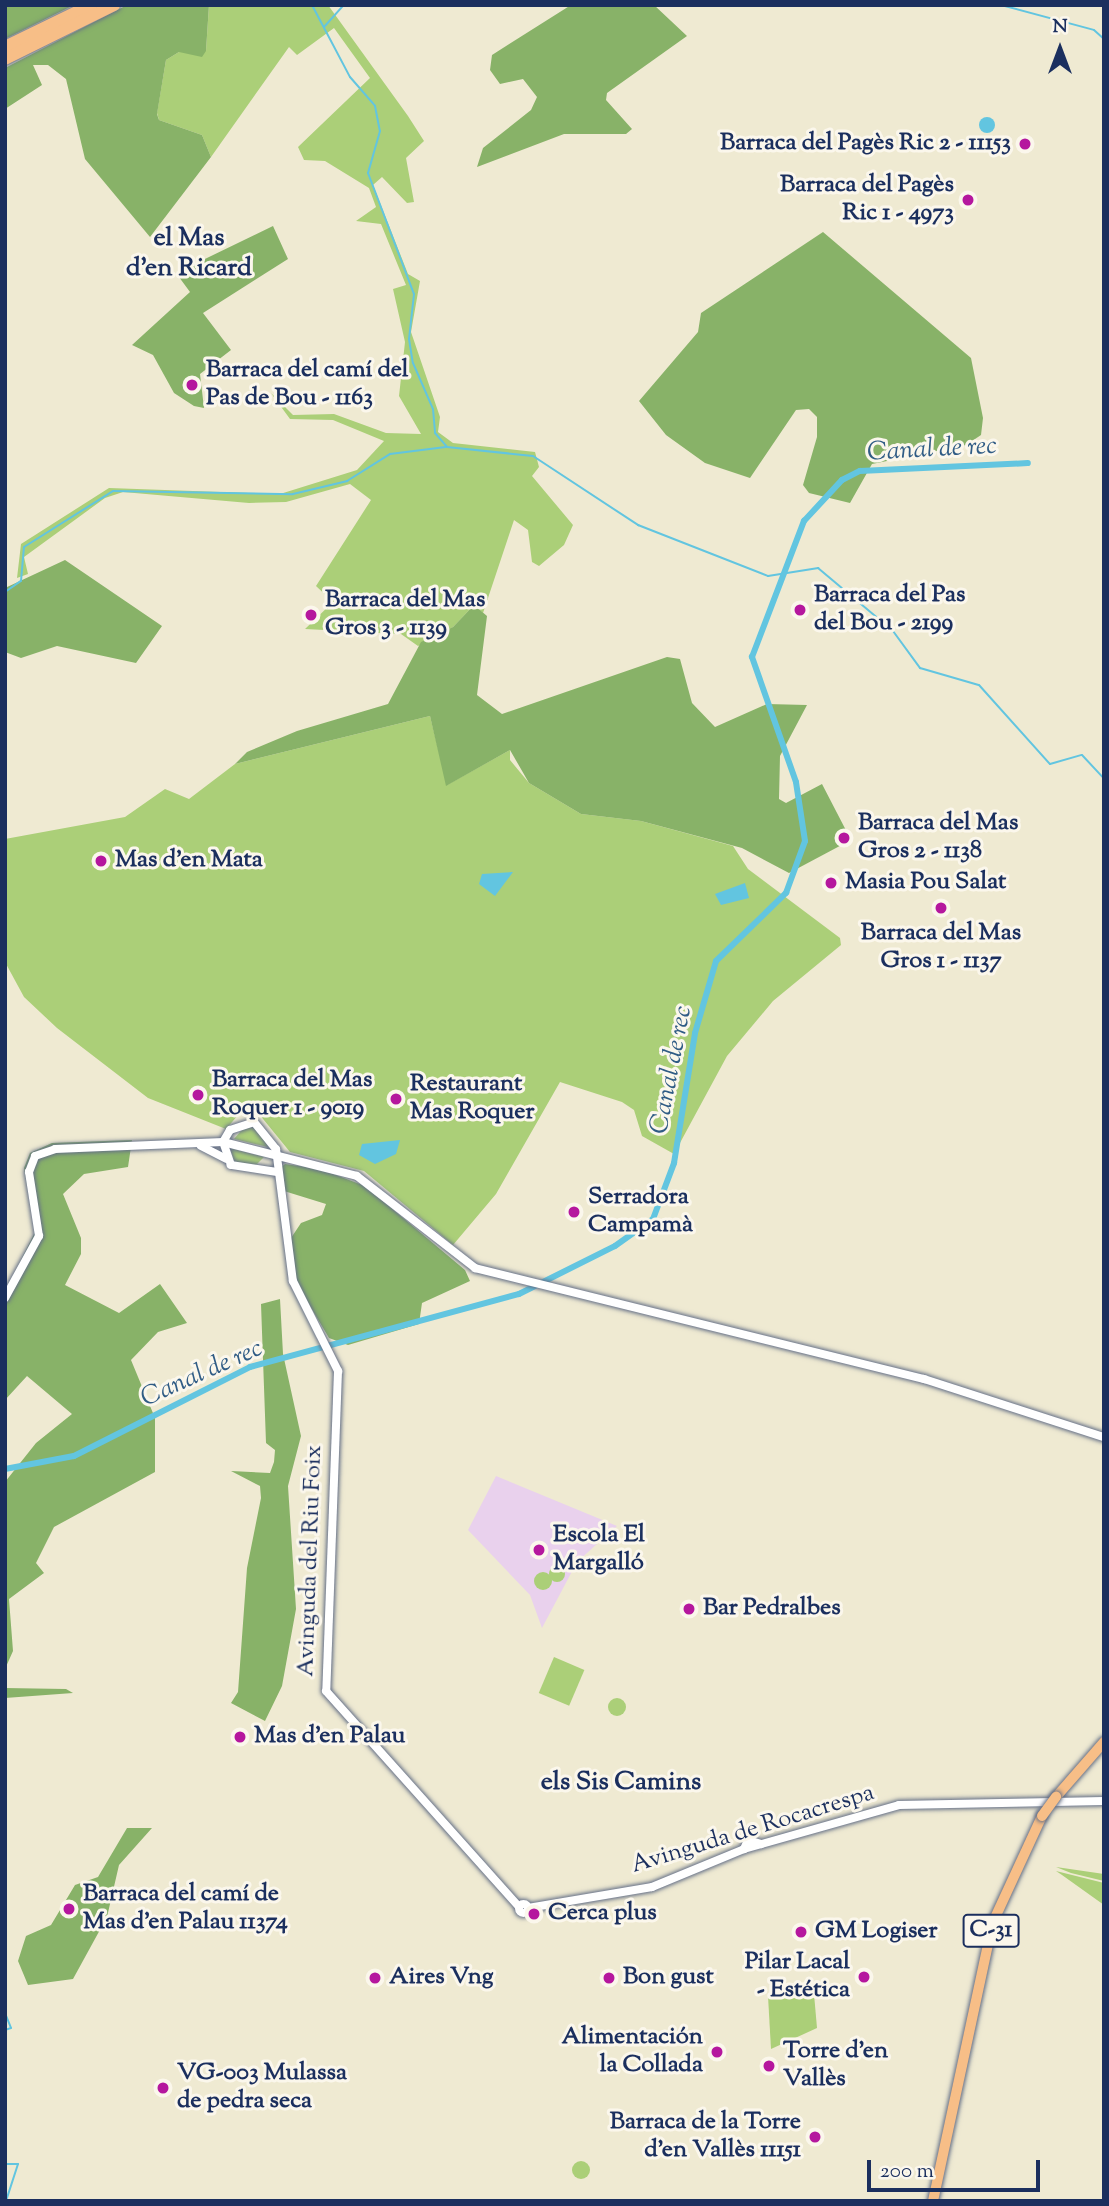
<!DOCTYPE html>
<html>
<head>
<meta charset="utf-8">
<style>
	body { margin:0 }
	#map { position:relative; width:1109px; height:2206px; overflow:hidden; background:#efead2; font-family:"Sorts Mill Goudy",serif }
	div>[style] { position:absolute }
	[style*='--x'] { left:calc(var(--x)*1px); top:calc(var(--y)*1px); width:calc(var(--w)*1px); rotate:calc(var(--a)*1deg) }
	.built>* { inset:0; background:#e9d1ed }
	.green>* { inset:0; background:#abcf78; transform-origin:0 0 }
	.round { border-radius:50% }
	.forest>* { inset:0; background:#88b268 }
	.water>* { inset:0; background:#62c5e0 }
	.stream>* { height:2px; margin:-1px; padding:0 1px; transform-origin:1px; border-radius:1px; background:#62c5e0 }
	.canal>* { height:6px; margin:-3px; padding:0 3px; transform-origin:3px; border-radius:3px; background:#62c5e0 }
	.roads { filter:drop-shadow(0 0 2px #657087) drop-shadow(0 0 2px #657087) }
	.tertiary>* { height:8px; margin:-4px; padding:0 4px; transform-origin:4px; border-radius:4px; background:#fff }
	.tertiary>.ring { margin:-4px; padding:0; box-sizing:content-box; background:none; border:8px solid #fff; border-radius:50% }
	.trunk>* { height:10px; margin:-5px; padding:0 5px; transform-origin:5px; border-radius:5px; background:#f7be87 }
	.motorway>* { height:12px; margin:-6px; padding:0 6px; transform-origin:6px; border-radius:6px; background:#f7be87 }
	.bridges { filter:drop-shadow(0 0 2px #657087) drop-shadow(0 0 2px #657087) }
	.trunk-bridge>* { height:10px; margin:-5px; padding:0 5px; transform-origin:5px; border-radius:5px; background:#f7be87 }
	.dots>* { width:19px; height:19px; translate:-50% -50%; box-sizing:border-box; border:4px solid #fbf7ec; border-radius:50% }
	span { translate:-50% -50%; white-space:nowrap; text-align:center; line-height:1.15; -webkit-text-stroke:6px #fbf7ec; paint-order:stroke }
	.shield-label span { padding:2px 5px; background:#fbf7ec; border:2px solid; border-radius:5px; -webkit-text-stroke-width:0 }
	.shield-label { font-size:23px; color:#1b2f5e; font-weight:700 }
	.poi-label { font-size:24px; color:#1b2f5e; font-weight:700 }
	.right { translate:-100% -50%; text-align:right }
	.left { translate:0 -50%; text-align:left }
	.street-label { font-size:24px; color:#1b2f5e }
	.neighbourhood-label { font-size:26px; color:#1b2f5e; font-weight:700 }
	.water-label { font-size:26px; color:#305c85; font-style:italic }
	.frame { position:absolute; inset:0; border:7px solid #1b2f5e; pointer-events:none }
	.north { position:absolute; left:1025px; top:14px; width:70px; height:70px; -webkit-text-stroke:5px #fbf7ec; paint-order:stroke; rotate:0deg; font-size:19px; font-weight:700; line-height:28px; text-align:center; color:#1b2f5e }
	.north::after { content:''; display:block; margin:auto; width:24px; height:32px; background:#1b2f5e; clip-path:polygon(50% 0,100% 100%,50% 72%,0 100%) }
	.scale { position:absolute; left:867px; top:2160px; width:173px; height:32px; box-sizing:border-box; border:4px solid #1b2f5e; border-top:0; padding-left:9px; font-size:21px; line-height:24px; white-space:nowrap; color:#1b2f5e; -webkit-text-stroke:5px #fbf7ec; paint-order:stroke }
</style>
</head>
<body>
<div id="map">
	<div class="built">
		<i style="clip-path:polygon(496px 1476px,617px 1526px,577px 1562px,542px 1628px,530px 1595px,468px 1530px)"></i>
	</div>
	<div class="green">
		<i style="clip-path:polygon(209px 5px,328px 5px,408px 116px,424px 141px,406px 158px,414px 202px,407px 203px,382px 177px,373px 185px,408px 274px,420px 281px,411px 332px,440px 417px,438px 432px,453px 443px,535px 452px,539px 467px,532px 476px,573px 525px,564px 545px,539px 566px,532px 562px,528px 530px,514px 520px,483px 613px,474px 605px,453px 627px,418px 646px,401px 634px,305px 629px,333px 602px,316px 586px,371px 500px,350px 484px,286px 502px,249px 503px,123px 492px,105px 498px,24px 557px,28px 574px,17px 578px,21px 544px,109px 488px,280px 494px,357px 470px,384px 441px,333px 420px,290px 419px,271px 393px,293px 415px,334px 414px,386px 433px,421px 434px,399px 396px,405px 342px,393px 289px,406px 285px,381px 224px,356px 221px,376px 207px,369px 188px,325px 161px,304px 160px,298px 147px,370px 78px,334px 28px,297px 55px,289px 47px,211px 157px,202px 135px,159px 120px,157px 113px,166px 60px,179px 52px,206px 51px)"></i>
		<i style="clip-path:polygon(430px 716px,447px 785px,510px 750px,510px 760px,529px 783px,581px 814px,641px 821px,733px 846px,748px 869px,840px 938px,841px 945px,773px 1001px,727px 1056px,674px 1154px,642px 1136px,634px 1110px,622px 1102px,560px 1082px,496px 1194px,453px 1245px,364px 1171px,290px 1152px,259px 1114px,239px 1114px,226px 1129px,148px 1098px,57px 1028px,24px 997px,5px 962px,5px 839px,125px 817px,165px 789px,189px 799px,235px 764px)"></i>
		<i style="clip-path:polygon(246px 1125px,260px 1129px,268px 1147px,234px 1139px)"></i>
		<i style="clip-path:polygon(230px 1148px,264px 1157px,252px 1169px,235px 1163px)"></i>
		<i class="round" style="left:549px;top:1566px;width:16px;height:16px"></i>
		<i class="round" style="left:534px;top:1572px;width:18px;height:18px"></i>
		<i style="left:554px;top:1657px;width:33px;height:39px;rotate:23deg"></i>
		<i class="round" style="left:608px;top:1698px;width:18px;height:18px"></i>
		<i style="clip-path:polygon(1056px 1867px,1104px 1874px,1104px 1881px,1071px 1873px)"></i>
		<i style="clip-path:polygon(1056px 1871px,1104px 1883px,1104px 1905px,1062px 1875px)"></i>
		<i style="clip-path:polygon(814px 1994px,817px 2028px,771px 2049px,768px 1996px)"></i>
		<i class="round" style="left:572px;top:2161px;width:18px;height:18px"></i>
	</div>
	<div class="forest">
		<i style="clip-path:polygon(5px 5px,74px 5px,5px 39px)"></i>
		<i style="clip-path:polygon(127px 5px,209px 5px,206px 51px,202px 57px,179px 52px,166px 60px,157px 114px,159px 120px,202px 135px,211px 157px,150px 237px,85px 159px,66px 79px,48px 65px,33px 65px,42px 85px,5px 109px,5px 68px)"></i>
		<i style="clip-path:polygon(571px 5px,654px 5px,687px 36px,607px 93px,606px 100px,632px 129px,626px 134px,564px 134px,477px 167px,483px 148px,531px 110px,537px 97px,523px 79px,500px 84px,490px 70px,492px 55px)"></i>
		<i style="clip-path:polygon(273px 226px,288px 259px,203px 313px,231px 350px,200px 374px,204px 408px,194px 406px,174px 393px,153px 355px,132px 345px,190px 292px,176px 273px)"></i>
		<i style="clip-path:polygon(823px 232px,971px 358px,983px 418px,981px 435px,966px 445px,872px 464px,850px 503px,809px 493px,803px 485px,817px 437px,817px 417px,809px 409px,796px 410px,750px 478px,705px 463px,666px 435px,639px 401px,698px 332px,701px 313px)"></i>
		<i style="clip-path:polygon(65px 560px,162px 626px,136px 663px,57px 646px,21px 658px,5px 652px,5px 588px)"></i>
		<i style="clip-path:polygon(474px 605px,487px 616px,477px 695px,502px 714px,667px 657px,680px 659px,692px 703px,715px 727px,767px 704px,807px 705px,780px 756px,779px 799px,786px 803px,822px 784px,851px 840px,789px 873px,742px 848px,641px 821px,581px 814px,529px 783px,510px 750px,446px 786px,430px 716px,235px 764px,247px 752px,297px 731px,388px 704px,421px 642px,453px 627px)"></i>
		<i style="clip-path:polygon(132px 1140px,128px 1167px,84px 1174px,63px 1194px,81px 1238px,81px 1254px,65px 1285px,119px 1313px,160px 1284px,187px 1323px,158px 1332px,131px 1360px,155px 1418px,155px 1472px,54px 1527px,36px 1563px,44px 1573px,9px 1599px,13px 1651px,5px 1669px,5px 1482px,36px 1443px,72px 1414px,27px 1376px,5px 1400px,5px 1292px,35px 1232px,24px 1168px,30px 1153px,52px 1143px)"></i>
		<i style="clip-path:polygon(285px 1164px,320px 1169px,365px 1186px,465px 1270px,470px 1281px,422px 1303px,419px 1324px,348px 1345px,329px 1338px,297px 1284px,291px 1238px,301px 1223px,322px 1215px,326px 1204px,284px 1191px,279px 1169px)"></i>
		<i style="clip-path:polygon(280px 1299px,283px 1354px,301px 1436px,288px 1486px,296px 1609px,282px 1686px,265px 1721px,231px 1703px,238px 1692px,247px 1568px,261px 1498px,260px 1486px,231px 1471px,270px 1473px,274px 1462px,275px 1450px,266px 1443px,261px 1304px)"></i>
		<i style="clip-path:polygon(5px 1688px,66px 1689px,73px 1693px,5px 1698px)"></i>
		<i style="clip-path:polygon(127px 1828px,152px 1828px,119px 1865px,107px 1917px,73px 1979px,28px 1985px,18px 1961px,26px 1936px,51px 1925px,75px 1885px,98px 1877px)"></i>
	</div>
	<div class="water">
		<i class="round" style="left:979px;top:117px;width:16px;height:16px"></i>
		<i style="clip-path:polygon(513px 872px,495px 896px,479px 884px,482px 874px)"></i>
		<i style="clip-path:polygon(745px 883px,749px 898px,721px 905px,715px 894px)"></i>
		<i style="clip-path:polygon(400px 1140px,396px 1154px,375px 1164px,359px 1155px,362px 1144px)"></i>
	</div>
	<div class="stream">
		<i style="--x:312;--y:5;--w:81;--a:62.2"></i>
		<i style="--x:350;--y:77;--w:38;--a:49"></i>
		<i style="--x:375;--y:106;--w:25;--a:79"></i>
		<i style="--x:380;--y:131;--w:44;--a:105.9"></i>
		<i style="--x:368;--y:173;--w:129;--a:69.2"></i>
		<i style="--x:414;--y:294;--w:45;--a:96.3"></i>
		<i style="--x:409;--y:339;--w:24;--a:81"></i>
		<i style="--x:413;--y:363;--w:50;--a:66.5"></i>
		<i style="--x:433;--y:409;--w:24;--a:85"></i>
		<i style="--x:435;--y:433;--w:18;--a:49"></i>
		<i style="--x:447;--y:447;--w:86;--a:6"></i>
		<i style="--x:533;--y:456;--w:126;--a:33.3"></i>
		<i style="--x:638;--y:525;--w:140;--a:21.4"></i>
		<i style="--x:768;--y:576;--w:51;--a:-9.1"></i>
		<i style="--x:818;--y:568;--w:98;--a:40"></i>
		<i style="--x:893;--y:631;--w:46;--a:53.9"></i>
		<i style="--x:920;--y:668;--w:61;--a:16.1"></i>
		<i style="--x:979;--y:685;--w:106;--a:48.1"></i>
		<i style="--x:1050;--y:764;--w:33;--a:-16"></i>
		<i style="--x:1082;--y:755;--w:33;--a:47"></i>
		<i style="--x:1001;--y:5;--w:96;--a:15"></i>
		<i style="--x:1094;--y:30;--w:13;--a:42"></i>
		<i style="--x:324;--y:27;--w:30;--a:-48"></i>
		<i style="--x:5;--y:592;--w:19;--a:-35"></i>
		<i style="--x:21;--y:581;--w:34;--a:-85"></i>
		<i style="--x:24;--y:547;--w:105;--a:-32.2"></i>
		<i style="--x:113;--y:491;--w:180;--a:1"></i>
		<i style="--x:293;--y:494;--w:56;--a:-13.5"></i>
		<i style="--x:347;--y:481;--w:51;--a:-32.1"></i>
		<i style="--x:390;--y:454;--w:56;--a:-7.1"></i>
		<i style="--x:5;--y:1995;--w:15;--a:90"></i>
		<i style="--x:5;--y:2013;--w:16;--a:68"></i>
		<i style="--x:11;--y:2028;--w:6;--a:162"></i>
		<i style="--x:5;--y:2164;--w:13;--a:0"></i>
		<i style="--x:18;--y:2164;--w:39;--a:108"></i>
	</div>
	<div class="canal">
		<i style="--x:5;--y:1469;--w:70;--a:-10.7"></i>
		<i style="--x:74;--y:1456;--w:197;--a:-26.8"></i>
		<i style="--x:250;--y:1367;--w:279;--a:-15.2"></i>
		<i style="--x:519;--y:1294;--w:107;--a:-26.6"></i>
		<i style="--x:615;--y:1246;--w:47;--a:-35.4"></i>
		<i style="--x:653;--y:1219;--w:60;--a:-69.4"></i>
		<i style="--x:674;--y:1163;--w:132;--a:-80.8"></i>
		<i style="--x:695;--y:1033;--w:75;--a:-73.7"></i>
		<i style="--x:716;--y:961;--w:98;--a:-44.2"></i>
		<i style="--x:786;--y:893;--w:55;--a:-69.9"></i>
		<i style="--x:805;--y:841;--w:60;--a:-98.7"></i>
		<i style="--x:796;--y:782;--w:133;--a:-109.4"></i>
		<i style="--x:752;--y:657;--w:146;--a:-69.1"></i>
		<i style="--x:804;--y:521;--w:56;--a:-47.2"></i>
		<i style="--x:842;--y:480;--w:20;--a:-27"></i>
		<i style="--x:860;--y:471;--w:168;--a:-2.7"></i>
	</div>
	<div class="roads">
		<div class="tertiary">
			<i style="--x:201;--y:1146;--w:28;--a:27"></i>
			<i style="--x:277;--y:1172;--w:47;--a:-171.3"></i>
			<i style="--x:231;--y:1165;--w:24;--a:-109"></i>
			<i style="--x:223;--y:1142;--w:14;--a:-60"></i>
			<i style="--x:230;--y:1130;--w:25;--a:-18"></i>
			<i style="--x:254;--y:1122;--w:35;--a:51"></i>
			<i style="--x:276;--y:1149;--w:133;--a:82.7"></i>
			<i style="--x:293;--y:1281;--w:101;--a:63.4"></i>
			<i style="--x:338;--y:1371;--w:320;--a:92.1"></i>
			<i style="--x:326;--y:1691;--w:290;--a:48.2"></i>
			<i style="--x:5;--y:1298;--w:71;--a:-61.3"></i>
			<i style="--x:39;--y:1236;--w:65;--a:-98.9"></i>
			<i style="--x:29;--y:1172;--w:17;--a:-69"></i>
			<i style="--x:35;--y:1156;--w:21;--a:-19"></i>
			<i style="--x:55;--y:1149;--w:168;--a:-2.4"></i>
			<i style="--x:223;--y:1142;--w:138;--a:14.2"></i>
			<i style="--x:357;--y:1176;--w:150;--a:37.9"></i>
			<i style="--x:475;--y:1268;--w:463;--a:13.9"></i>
			<i style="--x:924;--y:1379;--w:189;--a:17.9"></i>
			<i style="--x:744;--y:1849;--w:10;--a:-66"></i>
			<i style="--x:748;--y:1840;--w:14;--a:17"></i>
			<i class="ring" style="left:518.5px;top:1903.5px;width:1px;height:1px"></i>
			<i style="--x:528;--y:1908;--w:126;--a:-9.6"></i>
			<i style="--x:652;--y:1887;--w:100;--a:-22.4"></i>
			<i style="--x:744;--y:1849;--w:161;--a:-15.8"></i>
			<i style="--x:899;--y:1805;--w:205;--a:-1.1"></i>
		</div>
		<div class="trunk">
			<i style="--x:1056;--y:1797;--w:73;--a:-48.9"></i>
			<i style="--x:933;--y:2201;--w:285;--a:-77.9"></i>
			<i style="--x:993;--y:1922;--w:117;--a:-65.2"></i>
		</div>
		<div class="motorway">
			<i style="--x:5;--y:47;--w:96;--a:-26"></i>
			<i style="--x:5;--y:59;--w:122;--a:-26.4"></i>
		</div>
	</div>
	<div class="bridges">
		<div class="trunk-bridge">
			<i style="--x:1042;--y:1816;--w:24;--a:-54"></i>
		</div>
	</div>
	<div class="dots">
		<i style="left:1025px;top:144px;background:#b5179e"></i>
		<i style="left:968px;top:200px;background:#b5179e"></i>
		<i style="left:192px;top:385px;background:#b5179e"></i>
		<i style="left:800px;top:610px;background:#b5179e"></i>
		<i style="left:311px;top:615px;background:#b5179e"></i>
		<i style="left:844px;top:838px;background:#b5179e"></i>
		<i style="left:101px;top:861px;background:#b5179e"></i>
		<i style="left:831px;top:883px;background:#b5179e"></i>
		<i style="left:941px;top:908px;background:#b5179e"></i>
		<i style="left:198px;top:1095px;background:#b5179e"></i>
		<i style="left:396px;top:1099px;background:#b5179e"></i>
		<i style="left:574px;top:1212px;background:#b5179e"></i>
		<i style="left:539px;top:1550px;background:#b5179e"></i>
		<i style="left:689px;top:1609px;background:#b5179e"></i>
		<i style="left:240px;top:1737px;background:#b5179e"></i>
		<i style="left:69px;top:1909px;background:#b5179e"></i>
		<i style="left:534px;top:1914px;background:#b5179e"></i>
		<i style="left:801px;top:1932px;background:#b5179e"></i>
		<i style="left:864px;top:1977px;background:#b5179e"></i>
		<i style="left:375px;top:1978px;background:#b5179e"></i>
		<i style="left:609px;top:1978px;background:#b5179e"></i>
		<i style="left:717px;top:2052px;background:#b5179e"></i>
		<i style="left:769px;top:2066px;background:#b5179e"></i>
		<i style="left:163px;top:2088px;background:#b5179e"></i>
		<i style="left:815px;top:2137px;background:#b5179e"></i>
	</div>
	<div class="shield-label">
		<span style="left:991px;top:1931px">C-31</span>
	</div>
	<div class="poi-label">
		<span class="right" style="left:1011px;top:144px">Barraca del Pagès Ric 2 - 11153</span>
		<span class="right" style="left:954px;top:200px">Barraca del Pagès<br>Ric 1 - 4973</span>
		<span class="left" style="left:206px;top:385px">Barraca del camí del<br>Pas de Bou - 1163</span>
		<span class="left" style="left:814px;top:610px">Barraca del Pas<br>del Bou - 2199</span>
		<span class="left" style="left:325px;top:615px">Barraca del Mas<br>Gros 3 - 1139</span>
		<span class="left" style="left:858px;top:838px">Barraca del Mas<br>Gros 2 - 1138</span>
		<span class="left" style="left:115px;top:861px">Mas d'en Mata</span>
		<span class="left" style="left:845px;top:883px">Masia Pou Salat</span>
		<span style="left:941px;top:948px">Barraca del Mas<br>Gros 1 - 1137</span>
		<span class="left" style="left:212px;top:1095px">Barraca del Mas<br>Roquer 1 - 9019</span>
		<span class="left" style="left:410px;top:1099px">Restaurant<br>Mas Roquer</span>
		<span class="left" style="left:588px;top:1212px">Serradora<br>Campamà</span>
		<span class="left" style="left:553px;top:1550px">Escola El<br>Margalló</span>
		<span class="left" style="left:703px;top:1609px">Bar Pedralbes</span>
		<span class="left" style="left:254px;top:1737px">Mas d'en Palau</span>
		<span class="left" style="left:83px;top:1909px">Barraca del camí de<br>Mas d'en Palau 11374</span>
		<span class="left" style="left:548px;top:1914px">Cerca plus</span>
		<span class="left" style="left:815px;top:1932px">GM Logiser</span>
		<span class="right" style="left:850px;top:1977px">Pilar Lacal<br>- Estética</span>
		<span class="left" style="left:389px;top:1978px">Aires Vng</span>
		<span class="left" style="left:623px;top:1978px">Bon gust</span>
		<span class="right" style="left:703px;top:2052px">Alimentación<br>la Collada</span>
		<span class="left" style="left:783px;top:2066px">Torre d'en<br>Vallès</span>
		<span class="left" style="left:177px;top:2088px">VG-003 Mulassa<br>de pedra seca</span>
		<span class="right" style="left:801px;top:2137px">Barraca de la Torre<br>d’en Vallès 11151</span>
	</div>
	<div class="street-label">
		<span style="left:311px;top:1561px;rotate:-88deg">Avinguda del Riu Foix</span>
		<span style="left:753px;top:1830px;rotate:-17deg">Avinguda de Rocacrespa</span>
	</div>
	<div class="neighbourhood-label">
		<span style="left:189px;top:254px">el Mas<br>d'en Ricard</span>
		<span style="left:621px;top:1783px">els Sis Camins</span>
	</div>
	<div class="water-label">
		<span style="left:932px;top:450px;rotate:-3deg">Canal de rec</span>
		<span style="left:672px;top:1070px;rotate:-79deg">Canal de rec</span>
		<span style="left:202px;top:1374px;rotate:-24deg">Canal de rec</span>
	</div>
	<div class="frame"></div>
	<div class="north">N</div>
	<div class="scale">200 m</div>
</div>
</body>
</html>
